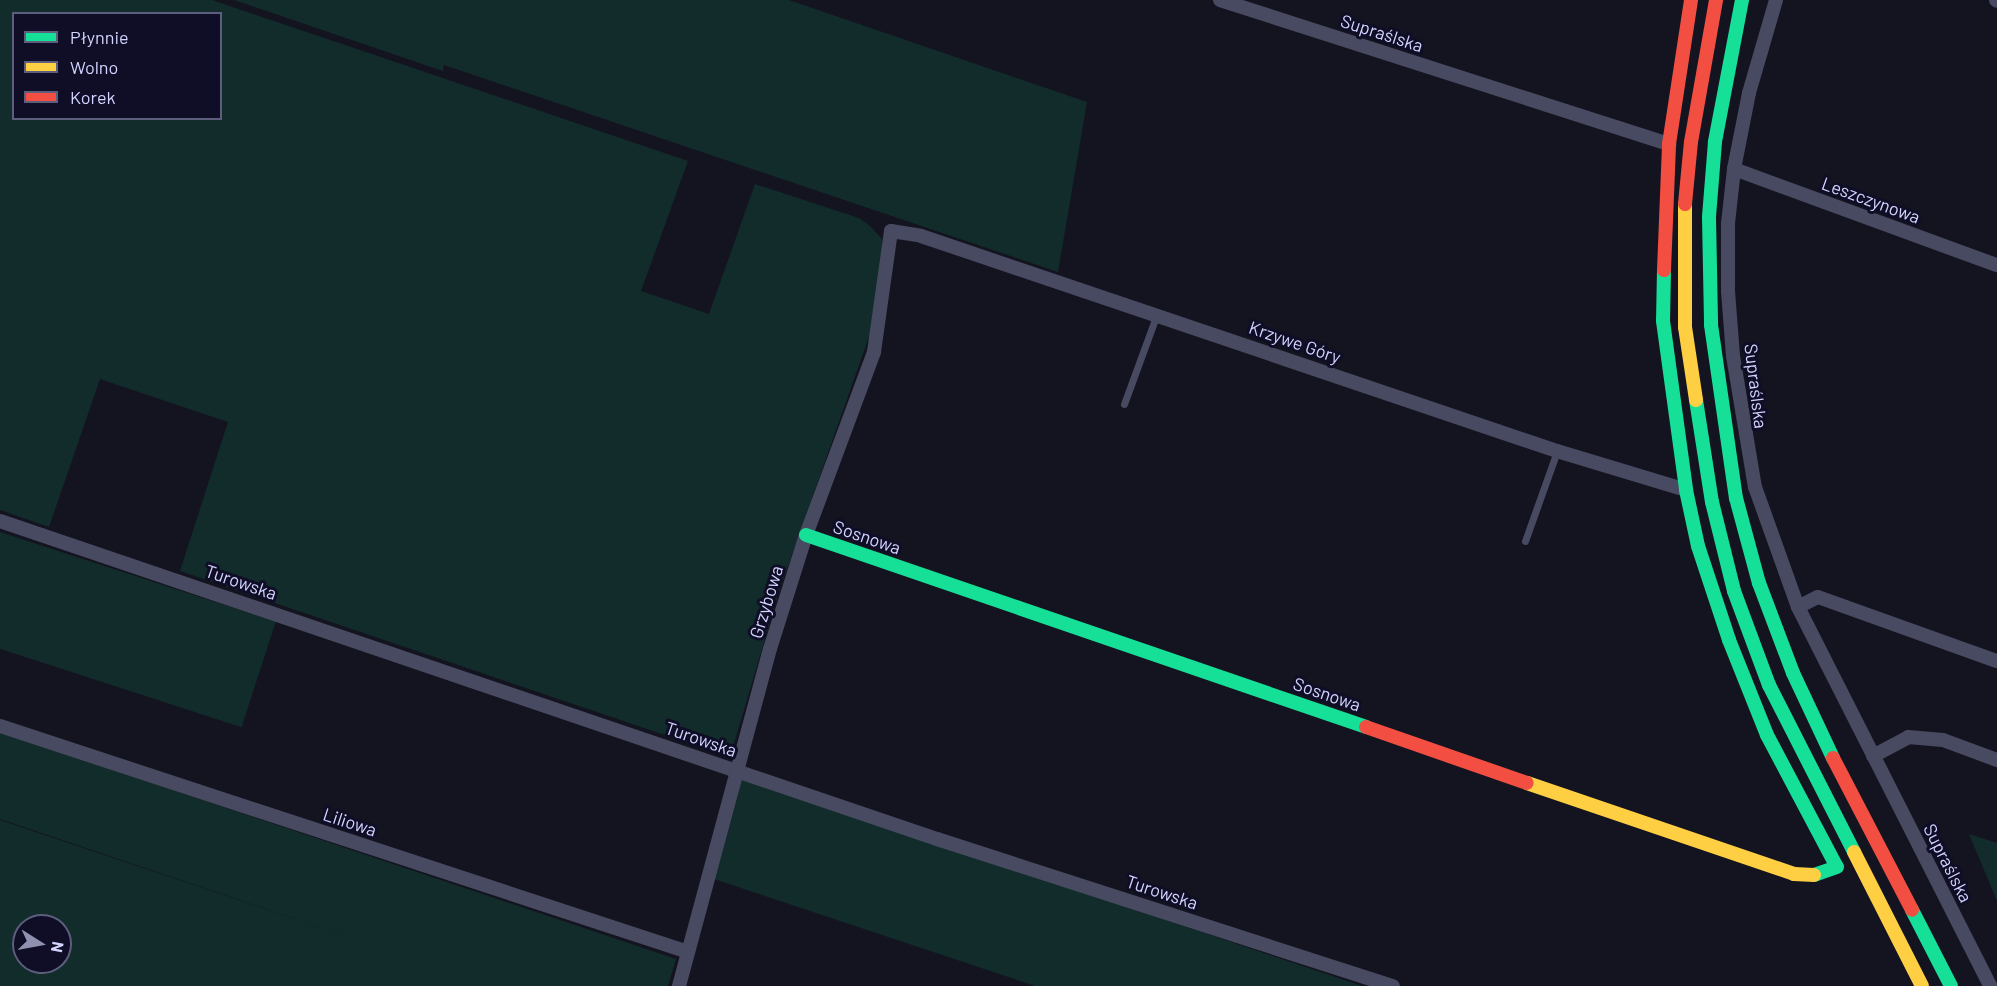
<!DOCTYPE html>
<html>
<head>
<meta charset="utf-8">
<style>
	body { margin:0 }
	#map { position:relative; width:1997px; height:986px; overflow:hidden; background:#141420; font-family:Barlow,sans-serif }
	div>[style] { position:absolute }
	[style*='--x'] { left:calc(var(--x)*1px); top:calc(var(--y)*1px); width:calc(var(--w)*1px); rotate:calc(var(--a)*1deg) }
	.green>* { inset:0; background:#112c2a; transform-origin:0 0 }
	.lane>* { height:7px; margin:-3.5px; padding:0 3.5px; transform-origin:3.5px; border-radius:3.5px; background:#484a61 }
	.street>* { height:14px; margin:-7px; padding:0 7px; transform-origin:7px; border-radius:7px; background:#484a61 }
	.fast>* { height:14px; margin:-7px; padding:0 7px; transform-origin:7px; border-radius:7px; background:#16e098 }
	.slow>* { height:14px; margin:-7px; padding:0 7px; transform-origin:7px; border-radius:7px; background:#ffcf43 }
	.jam>* { height:14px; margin:-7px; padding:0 7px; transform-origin:7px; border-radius:7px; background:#f24e42 }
	span { translate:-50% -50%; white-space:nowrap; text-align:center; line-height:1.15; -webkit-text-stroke:6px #0f0e26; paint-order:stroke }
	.street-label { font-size:18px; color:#d3d4ff }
	.legend { position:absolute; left:12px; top:12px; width:210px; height:108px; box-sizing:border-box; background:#0f0e26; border:2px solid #5d5d7d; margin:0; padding:8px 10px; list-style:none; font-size:18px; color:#d3d4ff }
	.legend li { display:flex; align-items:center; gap:12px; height:30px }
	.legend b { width:30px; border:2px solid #5d5d7d }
	.north { position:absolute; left:12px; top:914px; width:60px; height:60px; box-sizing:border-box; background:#0f0e26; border:2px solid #5d5d7d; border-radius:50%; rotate:101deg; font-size:16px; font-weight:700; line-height:24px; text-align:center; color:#d3d4ff }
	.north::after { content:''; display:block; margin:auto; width:21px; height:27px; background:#9091b1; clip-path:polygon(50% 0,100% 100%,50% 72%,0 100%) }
</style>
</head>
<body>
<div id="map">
	<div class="green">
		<i style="clip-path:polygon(evenodd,0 0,212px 0,688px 161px,641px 291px,709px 314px,755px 184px,859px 218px,870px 226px,882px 239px,882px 265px,871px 331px,779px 592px,730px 757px,180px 571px,228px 422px,100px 379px,49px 527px,0 510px,0 0,14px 14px,220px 14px,220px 118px,14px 118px,14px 14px)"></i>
		<i style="clip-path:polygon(234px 0,789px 0,1087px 102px,1058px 272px,444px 65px,443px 71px)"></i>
		<i style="left:0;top:532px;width:290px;height:111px;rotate:18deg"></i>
		<i style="clip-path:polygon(evenodd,0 732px,676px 959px,668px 986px,0 986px,0 820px,382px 948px,0 819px,0 732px,24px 926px,60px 926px,60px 962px,24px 962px,24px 926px)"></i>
		<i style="clip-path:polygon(741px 777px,1362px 986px,1035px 986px,714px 879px)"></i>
		<i style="clip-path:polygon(1969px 834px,1997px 843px,1997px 901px)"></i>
	</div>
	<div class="lane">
		<i style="--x:1124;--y:404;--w:96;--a:-69.9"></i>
		<i style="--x:1525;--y:541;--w:96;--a:-70.4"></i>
	</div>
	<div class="street">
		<i style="--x:1220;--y:0;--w:472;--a:17.8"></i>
		<i style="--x:1776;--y:0;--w:97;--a:106.2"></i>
		<i style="--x:1749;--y:93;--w:77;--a:101.2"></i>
		<i style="--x:1734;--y:169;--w:54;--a:96.3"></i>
		<i style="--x:1728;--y:223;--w:68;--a:90"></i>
		<i style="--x:1728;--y:291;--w:65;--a:85.6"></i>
		<i style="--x:1733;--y:356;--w:133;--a:80.5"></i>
		<i style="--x:1755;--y:487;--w:127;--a:70.3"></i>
		<i style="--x:1798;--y:607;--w:425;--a:63.1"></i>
		<i style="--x:1996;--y:0;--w:1;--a:45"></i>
		<i style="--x:1734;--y:169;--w:280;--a:20.1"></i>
		<i style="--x:0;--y:521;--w:989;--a:18.75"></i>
		<i style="--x:937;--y:839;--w:479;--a:17.9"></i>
		<i style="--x:1798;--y:607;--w:22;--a:-27"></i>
		<i style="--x:1818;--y:597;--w:190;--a:19.7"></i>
		<i style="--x:0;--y:726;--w:724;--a:18.18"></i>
		<i style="--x:1873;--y:756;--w:40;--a:-28"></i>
		<i style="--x:1908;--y:737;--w:35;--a:5"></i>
		<i style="--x:1943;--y:740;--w:58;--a:20.3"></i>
		<i style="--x:679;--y:986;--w:349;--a:-74.9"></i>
		<i style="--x:770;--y:649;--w:120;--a:-72.5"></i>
		<i style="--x:806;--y:535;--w:195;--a:-69.6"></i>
		<i style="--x:874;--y:352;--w:122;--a:-82"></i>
		<i style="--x:891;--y:231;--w:30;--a:9"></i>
		<i style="--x:921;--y:236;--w:671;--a:18.68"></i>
		<i style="--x:1557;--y:451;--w:135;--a:16.8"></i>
	</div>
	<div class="fast">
		<i style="--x:1742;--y:0;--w:145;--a:100.8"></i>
		<i style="--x:1715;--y:142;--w:75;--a:94.6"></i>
		<i style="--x:1709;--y:217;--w:108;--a:88.9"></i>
		<i style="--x:1711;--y:325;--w:175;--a:81.8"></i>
		<i style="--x:1736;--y:498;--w:88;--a:74.9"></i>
		<i style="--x:1759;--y:583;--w:96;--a:69.3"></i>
		<i style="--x:1793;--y:673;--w:94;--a:64.8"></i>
		<i style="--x:1664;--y:270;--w:51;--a:91.1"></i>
		<i style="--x:1663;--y:321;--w:171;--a:82.2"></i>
		<i style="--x:1686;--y:490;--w:57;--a:77.9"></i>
		<i style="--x:1698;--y:546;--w:99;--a:71.7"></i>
		<i style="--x:1729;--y:640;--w:102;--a:68.2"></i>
		<i style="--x:1767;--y:735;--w:149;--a:62.1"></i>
		<i style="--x:1837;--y:867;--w:24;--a:161"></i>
		<i style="--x:1696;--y:400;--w:103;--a:81.1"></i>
		<i style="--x:1712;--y:502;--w:92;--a:76.1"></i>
		<i style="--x:1734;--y:591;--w:100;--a:69.6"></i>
		<i style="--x:1769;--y:685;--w:187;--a:63"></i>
		<i style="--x:806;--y:535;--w:592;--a:18.92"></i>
		<i style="--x:1912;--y:910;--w:85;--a:62.8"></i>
	</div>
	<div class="slow">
		<i style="--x:1685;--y:204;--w:123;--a:90"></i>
		<i style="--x:1685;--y:327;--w:74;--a:81.4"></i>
		<i style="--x:1527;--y:783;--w:282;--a:18.8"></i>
		<i style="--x:1794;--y:874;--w:20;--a:3"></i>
		<i style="--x:1854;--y:852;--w:150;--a:63.1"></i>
	</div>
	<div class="jam">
		<i style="--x:1685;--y:204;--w:62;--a:-84.5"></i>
		<i style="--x:1691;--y:142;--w:144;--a:-80"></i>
		<i style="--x:1664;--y:270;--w:126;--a:-87.7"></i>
		<i style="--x:1669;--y:144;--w:146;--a:-81.3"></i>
		<i style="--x:1366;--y:727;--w:170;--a:19.2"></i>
		<i style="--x:1833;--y:758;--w:171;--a:62.5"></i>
	</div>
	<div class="street-label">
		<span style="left:1382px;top:33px;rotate:18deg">Supraślska</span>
		<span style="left:1871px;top:200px;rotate:20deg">Leszczynowa</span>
		<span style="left:1295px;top:342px;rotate:19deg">Krzywe Góry</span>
		<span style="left:1756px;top:386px;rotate:83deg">Supraślska</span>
		<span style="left:867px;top:537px;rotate:19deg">Sosnowa</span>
		<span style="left:241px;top:582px;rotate:19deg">Turowska</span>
		<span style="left:766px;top:602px;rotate:-73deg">Grzybowa</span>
		<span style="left:1327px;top:694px;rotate:19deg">Sosnowa</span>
		<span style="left:701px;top:739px;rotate:19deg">Turowska</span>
		<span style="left:350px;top:822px;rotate:18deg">Liliowa</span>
		<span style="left:1948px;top:863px;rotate:63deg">Supraślska</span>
		<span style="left:1162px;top:892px;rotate:18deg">Turowska</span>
	</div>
	<ul class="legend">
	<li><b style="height:8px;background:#16e098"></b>Płynnie</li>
	<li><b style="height:8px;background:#ffcf43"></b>Wolno</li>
	<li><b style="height:8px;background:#f24e42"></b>Korek</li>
	</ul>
	<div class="north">N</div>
</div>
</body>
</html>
